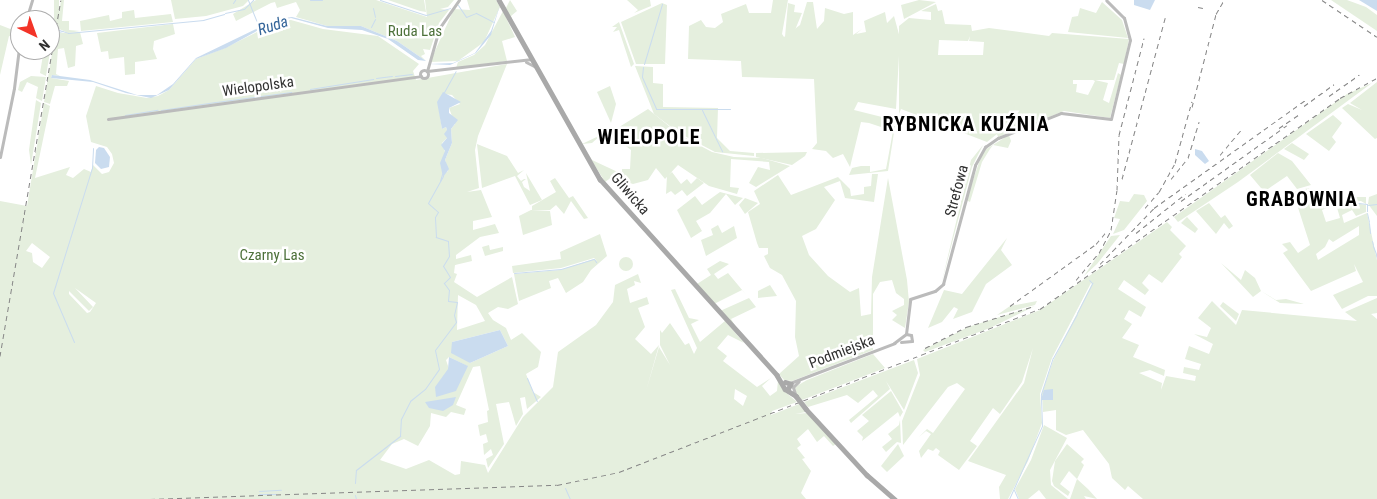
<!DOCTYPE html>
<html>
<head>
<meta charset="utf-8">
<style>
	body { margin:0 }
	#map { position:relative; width:1377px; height:499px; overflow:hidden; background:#fff; font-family:"Roboto Condensed",sans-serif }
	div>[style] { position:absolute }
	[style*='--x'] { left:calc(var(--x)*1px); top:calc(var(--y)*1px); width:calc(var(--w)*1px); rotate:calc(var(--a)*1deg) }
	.green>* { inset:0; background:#e5efde; transform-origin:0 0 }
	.round { border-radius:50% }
	.water>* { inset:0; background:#cadcef }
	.stream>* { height:1px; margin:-0.5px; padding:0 0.5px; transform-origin:0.5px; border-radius:0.5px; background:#cadcef }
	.secondary>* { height:3px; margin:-1.5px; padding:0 1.5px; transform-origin:1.5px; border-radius:1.5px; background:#bbb }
	.secondary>.ring { margin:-1.5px; padding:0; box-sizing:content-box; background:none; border:3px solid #bbb; border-radius:50% }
	.primary>* { height:4.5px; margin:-2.25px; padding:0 2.25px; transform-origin:2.25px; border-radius:2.25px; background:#a9a9a9 }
	.rail>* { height:1px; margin-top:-0.5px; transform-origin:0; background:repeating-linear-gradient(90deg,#868686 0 5px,transparent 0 9px) }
	.primary-bridge>* { height:4.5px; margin:-2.25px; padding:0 2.25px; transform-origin:2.25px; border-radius:2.25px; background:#a9a9a9 }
	span { translate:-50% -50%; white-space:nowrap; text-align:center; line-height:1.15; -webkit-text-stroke:5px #fff; paint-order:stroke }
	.park-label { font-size:15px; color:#4d713a }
	.street-label { font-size:15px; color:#313131 }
	.water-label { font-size:16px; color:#37679b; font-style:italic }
	.district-label { font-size:20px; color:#000; font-weight:700; letter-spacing:1px }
	.north { position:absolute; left:10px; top:10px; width:50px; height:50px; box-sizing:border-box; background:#fff; border:1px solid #adadad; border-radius:50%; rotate:138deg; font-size:14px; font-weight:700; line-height:20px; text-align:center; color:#313131 }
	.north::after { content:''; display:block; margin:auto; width:18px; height:22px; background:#f33428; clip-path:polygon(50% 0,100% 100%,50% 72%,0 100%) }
</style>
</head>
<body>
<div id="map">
	<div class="green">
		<i style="left:54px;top:0;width:5px;height:24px"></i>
		<i style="clip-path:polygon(61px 0,64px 0,62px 21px,69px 21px,69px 30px,80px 31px,68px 33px,57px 28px)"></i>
		<i style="clip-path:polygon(171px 0,249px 0,243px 6px,206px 16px,175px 19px)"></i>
		<i style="clip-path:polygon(256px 0,376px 0,427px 17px,425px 0,454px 0,448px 7px,440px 9px,449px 10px,439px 23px,430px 50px,423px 49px,425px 54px,421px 56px,426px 61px,397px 41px,361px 26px,327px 26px,296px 17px,300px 10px,296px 2px,277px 8px,275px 2px,271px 3px,236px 21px,233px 14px)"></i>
		<i style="clip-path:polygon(388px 0,424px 0,426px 12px,420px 11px)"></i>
		<i style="clip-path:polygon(467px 0,496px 0,500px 7px,484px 42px,458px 61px,430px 62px,454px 9px,470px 10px)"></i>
		<i style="clip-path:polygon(510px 0,517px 11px,511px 16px,516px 28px,506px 8px)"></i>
		<i style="clip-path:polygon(627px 0,650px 0,651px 6px,634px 13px,638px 10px)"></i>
		<i style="clip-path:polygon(773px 0,788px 0,782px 34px,784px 37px,800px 25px,807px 2px,813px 2px,817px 29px,824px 21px,825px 8px,844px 14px,853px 12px,853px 35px,862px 29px,856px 34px,866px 32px,864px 21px,885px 12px,887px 23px,894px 16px,900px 38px,896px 109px,858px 102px,854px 110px,886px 118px,884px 126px,895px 126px,888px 171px,849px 175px,852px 168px,861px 166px,870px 166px,870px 172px,886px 169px,893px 131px,869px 123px,861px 122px,850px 167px,843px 154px,833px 158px,826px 151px,812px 149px,817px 143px,814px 79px,742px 77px,741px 61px,688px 59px,689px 26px,701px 20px,706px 27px,715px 28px,723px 22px,721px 14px,746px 4px,749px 13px,771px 13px)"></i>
		<i style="clip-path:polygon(919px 0,936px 2px,904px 19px,901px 5px)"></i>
		<i style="clip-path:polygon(1331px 0,1347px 0,1366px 7px,1377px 15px,1377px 31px)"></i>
		<i style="clip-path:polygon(1102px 2px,1122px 20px,1128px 38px,1068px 32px,1072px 17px,1078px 16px,1080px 8px,1096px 13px)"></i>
		<i style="clip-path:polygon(662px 3px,667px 5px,665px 64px,636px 64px,621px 22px)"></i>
		<i style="clip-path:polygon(788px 3px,795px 5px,794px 12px,802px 13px,795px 30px,785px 37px)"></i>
		<i style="clip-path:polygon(evenodd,936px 4px,938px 11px,942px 10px,945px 24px,971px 25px,972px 31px,989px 28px,1049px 36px,1052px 33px,1129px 39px,1124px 64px,1119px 63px,1114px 80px,1095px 80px,1108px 83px,1103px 100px,1109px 103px,1118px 73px,1121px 75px,1110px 118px,1064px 111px,998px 137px,997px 134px,987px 142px,901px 109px,899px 114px,899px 26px,909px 18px,931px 20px,931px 12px,921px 11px,936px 4px,970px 36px,969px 41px,984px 42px,983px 55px,938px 55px,939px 40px,968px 41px,970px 36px,936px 4px,1073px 80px,1093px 80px,1095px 81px,1088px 95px,1076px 92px,1077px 84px,1073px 84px,1073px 80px)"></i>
		<i style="clip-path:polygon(134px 10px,135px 18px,171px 14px,173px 22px,81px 31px,80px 21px,109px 15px,110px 21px,122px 18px,122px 12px)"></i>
		<i style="clip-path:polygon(503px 11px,515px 37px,502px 41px,507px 61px,456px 68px,458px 62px,474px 55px,485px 45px)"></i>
		<i style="clip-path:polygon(evenodd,291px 20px,323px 29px,378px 36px,419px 64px,413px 71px,416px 80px,507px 64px,478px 136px,475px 150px,479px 188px,467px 192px,481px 190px,492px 217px,473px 221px,473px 230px,495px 224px,499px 233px,480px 237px,456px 255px,456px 259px,471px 255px,472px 261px,455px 265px,454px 273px,457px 274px,454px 282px,477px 297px,512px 277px,518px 304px,508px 309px,498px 307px,488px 313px,493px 320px,506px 328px,511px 340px,522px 333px,541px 352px,538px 367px,526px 374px,533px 392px,541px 397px,527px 409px,525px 397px,520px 398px,523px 414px,516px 426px,509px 402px,496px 404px,504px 444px,488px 468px,486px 459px,493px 455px,491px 449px,484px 455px,483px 444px,488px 442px,486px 434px,480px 436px,478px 425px,488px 422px,487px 411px,489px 410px,480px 366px,473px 367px,456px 405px,466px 409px,464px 415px,451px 412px,446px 417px,431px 413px,430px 426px,418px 446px,404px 439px,392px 444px,380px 460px,406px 469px,429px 460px,455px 475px,460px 474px,461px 461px,485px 465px,488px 473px,523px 417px,553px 387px,558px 352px,596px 325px,613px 302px,615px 285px,638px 274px,641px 283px,634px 281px,635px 285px,627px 289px,630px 303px,647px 297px,649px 304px,638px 308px,645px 327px,635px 339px,651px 354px,659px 345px,646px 391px,659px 347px,670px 365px,660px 345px,660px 330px,662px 333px,670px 323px,685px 345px,689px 343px,694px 354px,697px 348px,671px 290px,675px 289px,689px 318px,699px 320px,691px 324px,700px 342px,725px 321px,744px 343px,728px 335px,717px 348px,727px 356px,723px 361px,757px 387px,771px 378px,762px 386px,770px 396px,777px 391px,778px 380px,783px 390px,797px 402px,772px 411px,771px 415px,799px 404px,806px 412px,795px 414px,807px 413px,836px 444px,833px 446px,824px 436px,817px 442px,808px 429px,797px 439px,801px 445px,797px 448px,805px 458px,802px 459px,811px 471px,801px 493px,806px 499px,0 499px,0 201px,27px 206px,44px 103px,50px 106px,35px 178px,70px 167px,66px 175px,73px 178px,84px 169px,91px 172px,93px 165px,102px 174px,109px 172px,114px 163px,112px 154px,107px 147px,91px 142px,86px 116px,96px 86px,118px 93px,147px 98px,158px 96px,169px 90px,196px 59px,225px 48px,279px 21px,291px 20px,444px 94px,452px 95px,460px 104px,449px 108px,455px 124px,451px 129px,452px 143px,445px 160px,448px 171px,442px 175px,445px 152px,442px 143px,447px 138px,447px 130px,446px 127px,442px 129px,438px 102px,444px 94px,291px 20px,32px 243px,50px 257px,42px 268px,33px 262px,32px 253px,26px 251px,32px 243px,291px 20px,75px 288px,96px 303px,90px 312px,87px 313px,69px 294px,69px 291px,89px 311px,93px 307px,75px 288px,291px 20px,458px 295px,476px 305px,485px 321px,457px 330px,458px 295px,291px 20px,500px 330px,508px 346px,470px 363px,452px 342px,500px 330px,291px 20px,449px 357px,467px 366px,444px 376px,449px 369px,446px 360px,449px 357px,291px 20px,735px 389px,747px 396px,743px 406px,734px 399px,735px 389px)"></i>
		<i style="clip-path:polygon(619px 22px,634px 64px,631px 67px,619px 30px,613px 32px,617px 27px,612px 27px)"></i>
		<i style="clip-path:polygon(173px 24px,175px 34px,154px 41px,153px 49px,157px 59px,135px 62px,135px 74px,125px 75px,124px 57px,109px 59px,108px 51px,101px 52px,97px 33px)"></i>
		<i style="clip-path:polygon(0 25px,13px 30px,11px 34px,17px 36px,17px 38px,9px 36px,0 75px)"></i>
		<i style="clip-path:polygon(56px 29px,59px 33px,80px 32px,83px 44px,76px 46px,75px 66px,68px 68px,64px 48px,58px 49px,56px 74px,60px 76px,52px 75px,51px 78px,69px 81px,67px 86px,55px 86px,50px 104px,44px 102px)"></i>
		<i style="clip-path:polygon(50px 34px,53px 34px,46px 76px,40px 73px,43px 55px,31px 55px,31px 50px,50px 50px)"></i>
		<i style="clip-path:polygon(635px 66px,653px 67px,653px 83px,663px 84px,663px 107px,718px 108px,717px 138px,730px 151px,754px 153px,754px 156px,715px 152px,679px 133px,654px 114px)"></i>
		<i style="clip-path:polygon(31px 76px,46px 77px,42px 101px,36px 98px,38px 87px,27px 82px,22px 92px,18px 90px,20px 82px)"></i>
		<i style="clip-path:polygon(1377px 82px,1377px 138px,1375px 139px,1342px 108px,1348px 104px,1362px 110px,1350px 103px)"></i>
		<i style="clip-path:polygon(1372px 83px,1238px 182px,1178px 222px,1174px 217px,1347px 94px)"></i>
		<i style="clip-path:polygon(610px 86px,616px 104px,611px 123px,597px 92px)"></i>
		<i style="clip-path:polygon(36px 100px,41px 103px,31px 165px,29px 150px)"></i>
		<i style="clip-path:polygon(648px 109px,680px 135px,712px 152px,734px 157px,762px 158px,790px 166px,756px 187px,749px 183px,758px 167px,770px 170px,769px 162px,731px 159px,730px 187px,739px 188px,737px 194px,709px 186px,678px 165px,665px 179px,656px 168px,648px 180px,633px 184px,612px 177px,605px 182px,583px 146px,592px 160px,622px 174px,622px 169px,630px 169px,631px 150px,618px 140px,614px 131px,601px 135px,592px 143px,582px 144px,607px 132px,616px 129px)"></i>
		<i style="clip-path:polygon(1333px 115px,1342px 123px,1332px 137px,1336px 142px,1329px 151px,1306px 134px)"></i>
		<i style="clip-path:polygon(1009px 135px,1011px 141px,1008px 148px,993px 145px,990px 149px,982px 162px,970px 202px,966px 200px,983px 151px)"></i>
		<i style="clip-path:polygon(1292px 143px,1309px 154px,1304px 160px,1284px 149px)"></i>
		<i style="clip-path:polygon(477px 144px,507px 156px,518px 173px,524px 170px,517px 176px,521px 181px,524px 179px,526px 179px,522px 182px,524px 187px,530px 191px,526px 173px,542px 200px,530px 205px,515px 176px,482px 188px)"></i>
		<i style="clip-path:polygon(983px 145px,972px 167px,941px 285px,971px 160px)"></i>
		<i style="clip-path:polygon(807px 152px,805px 156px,792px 165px,756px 157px,756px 153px)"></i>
		<i style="clip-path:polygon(1278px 153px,1292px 161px,1311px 185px,1297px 189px,1287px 176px,1265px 191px,1261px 188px,1250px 175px)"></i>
		<i style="clip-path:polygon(672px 172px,681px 184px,687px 179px,691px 184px,697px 178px,704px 183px,687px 196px,682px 190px,675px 195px,671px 191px,666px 194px,667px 176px)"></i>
		<i style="clip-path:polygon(872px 174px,878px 174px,874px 202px,845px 198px,840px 181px,824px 187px,835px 200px,816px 229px,802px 236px,809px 255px,828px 276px,850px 292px,859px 288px,861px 316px,871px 314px,872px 277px,888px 178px,907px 280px,909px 302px,905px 328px,892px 320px,897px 315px,892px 311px,904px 305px,904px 299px,896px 293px,892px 280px,880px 282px,873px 294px,873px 350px,792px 381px,784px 380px,779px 374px,799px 356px,795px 337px,796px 301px,782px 275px,770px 268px,764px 256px,768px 254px,768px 248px,759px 248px,757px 243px,748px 212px,760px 204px,754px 191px,778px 175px,791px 195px,838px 177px,850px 189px,851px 196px,864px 194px,864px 187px,871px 186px)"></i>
		<i style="clip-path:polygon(555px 178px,569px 198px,573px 196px,588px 218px,584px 219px,571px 201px,564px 214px,556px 205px,550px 210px,532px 210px,532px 206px,556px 192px,550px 181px)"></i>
		<i style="clip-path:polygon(evenodd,1309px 188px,1313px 200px,1337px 192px,1339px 197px,1366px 197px,1366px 204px,1361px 201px,1349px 202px,1366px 205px,1366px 212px,1356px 216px,1352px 210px,1342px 215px,1344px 223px,1367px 213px,1377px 260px,1377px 296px,1368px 296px,1342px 309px,1333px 295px,1363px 282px,1354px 264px,1356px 271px,1311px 291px,1283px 253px,1288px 250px,1282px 244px,1290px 242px,1298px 253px,1310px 245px,1293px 192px,1309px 188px,1336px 204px,1340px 218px,1326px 222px,1322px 210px,1336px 204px,1309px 188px,1359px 226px,1359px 235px,1318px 260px,1316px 254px,1325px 247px,1329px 239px,1333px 242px,1359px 226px)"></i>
		<i style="clip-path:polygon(720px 192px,743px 198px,735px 205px,726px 194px,710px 213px,696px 221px,702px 231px,691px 238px,677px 210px,695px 196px,702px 205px)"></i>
		<i style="clip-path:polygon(1134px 194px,1144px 195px,1147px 201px,1124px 230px,1113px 234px,1120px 219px,1114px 218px,1120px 201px,1129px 202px)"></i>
		<i style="clip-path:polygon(1377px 194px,1377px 216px,1368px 204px,1369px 197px)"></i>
		<i style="clip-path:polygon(745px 198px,758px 203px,745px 214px,739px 205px)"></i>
		<i style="clip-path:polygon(1209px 203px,1221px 218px,1225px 215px,1233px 226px,1229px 229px,1224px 223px,1216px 234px,1196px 211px)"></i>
		<i style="clip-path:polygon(531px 210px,550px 211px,552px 225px,523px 235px,519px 216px)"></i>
		<i style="clip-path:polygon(1187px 217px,1198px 229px,1195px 233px,1181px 223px)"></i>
		<i style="clip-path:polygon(1167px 222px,1172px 227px,1170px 230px,1186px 246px,1179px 254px,1182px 257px,1162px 283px,1149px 274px,1142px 283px,1149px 290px,1145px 295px,1124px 280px,1118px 289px,1146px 307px,1141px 317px,1129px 310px,1124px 319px,1132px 324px,1122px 338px,1139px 345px,1133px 357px,1165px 370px,1164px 376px,1150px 370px,1139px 373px,1162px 383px,1161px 390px,1166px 376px,1195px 381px,1196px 376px,1183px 373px,1184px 367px,1199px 370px,1201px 364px,1185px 359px,1189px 346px,1209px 354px,1213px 344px,1194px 334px,1207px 337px,1211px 328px,1198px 318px,1212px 301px,1236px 325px,1242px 310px,1357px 321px,1345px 312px,1377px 298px,1377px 313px,1371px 314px,1377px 319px,1377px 499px,1143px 499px,1128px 486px,1125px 490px,1112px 478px,1109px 464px,1083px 430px,1066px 435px,1056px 430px,1056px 410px,1043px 412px,1042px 393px,1053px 361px,1092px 284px,1089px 280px,1091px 283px,1052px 358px,1040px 394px,1042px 423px,1028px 461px,1008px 499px,1000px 499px,999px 487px,1006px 475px,968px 461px,1024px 383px,1033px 348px,1022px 382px,1000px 414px,993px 408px,970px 441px,977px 446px,959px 470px,938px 455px,940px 451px,936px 448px,933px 451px,928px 449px,921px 458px,919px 451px,931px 434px,926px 431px,919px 437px,927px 429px,933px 433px,965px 389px,957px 383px,948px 387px,903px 445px,902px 421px,920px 375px,917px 359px,1040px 310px)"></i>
		<i style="clip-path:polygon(718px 225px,722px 233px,734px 226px,737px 238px,706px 256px,701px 240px,713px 235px,711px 229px)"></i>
		<i style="clip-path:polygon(600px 234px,607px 256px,591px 270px,583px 282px,566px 293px,558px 278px,549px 281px,551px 288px,519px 301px,514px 274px,560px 270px,594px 259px,597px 261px,594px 258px,561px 268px,513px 273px,512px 266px,561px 259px,560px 252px)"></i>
		<i style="clip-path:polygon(1120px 235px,1097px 264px,1084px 276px,1111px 236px)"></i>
		<i style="clip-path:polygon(1007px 238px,1001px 250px,1012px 265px,986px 284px,972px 312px,953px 319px,958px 309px,954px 307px,942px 322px,928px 328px,944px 290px,962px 294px)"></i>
		<i style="clip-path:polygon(489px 245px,490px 250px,503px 247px,503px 251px,485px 256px,482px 247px)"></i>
		<i class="round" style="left:619px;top:257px;width:14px;height:14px"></i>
		<i style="clip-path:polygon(720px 261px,729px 264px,714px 274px,718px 279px,728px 273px,748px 297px,742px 290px,714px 304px,697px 284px,711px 275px,707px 269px)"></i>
		<i style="clip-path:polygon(1221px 263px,1241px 280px,1245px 270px,1255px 278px,1261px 291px,1276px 300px,1286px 299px,1304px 304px,1280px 303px,1261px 291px,1253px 297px)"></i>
		<i style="clip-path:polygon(770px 285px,777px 296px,758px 298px,758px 291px)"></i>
		<i style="clip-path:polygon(749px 298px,756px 307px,731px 319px,736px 327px,720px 311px)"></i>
		<i style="clip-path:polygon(1037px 301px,1035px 305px,997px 315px,1010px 306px)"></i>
		<i style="clip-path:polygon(1223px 302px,1239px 314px,1236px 321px,1220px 306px)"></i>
		<i style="clip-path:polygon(1035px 306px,990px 328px,925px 352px,923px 350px,968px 327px)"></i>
		<i style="clip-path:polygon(873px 354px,885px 368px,802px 400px,796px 394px,795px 387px,807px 380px)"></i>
		<i style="clip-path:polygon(914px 360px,918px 373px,904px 410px,886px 381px,890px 389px,851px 423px,849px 420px,878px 396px,873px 390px,858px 403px,847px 395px,808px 407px,804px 402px)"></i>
		<i style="clip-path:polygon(891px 391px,903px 412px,900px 417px,898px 412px,862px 441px,863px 437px,857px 431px,869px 421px,862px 415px)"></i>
		<i style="clip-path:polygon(900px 420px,901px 443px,897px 442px,886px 452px,882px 447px,892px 439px,888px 434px,899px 425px)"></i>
		<i style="clip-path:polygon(1044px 425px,1067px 438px,1050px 470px,1051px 485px,1068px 499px,1046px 499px,1039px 490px,1028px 499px,1019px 499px,1015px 489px,1031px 460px)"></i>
		<i style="clip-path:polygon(898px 444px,904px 456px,887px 472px,881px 466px)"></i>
		<i style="clip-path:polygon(1067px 444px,1084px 459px,1081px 462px,1084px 465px,1077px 479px,1069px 471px,1060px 484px,1070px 492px,1068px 496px,1054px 486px,1052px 481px,1055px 461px)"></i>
		<i style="clip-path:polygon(1077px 479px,1088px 489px,1097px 499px,1084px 496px,1086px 499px,1070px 499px)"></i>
	</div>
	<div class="water">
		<i style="clip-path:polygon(1134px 0,1155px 0,1150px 10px,1134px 5px)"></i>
		<i style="clip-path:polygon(1359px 0,1377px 0,1377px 11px)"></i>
		<i style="clip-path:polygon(500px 5px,491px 35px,476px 53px,450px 65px,429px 64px,453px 63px,475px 53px,491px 31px)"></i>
		<i style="clip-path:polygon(292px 17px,327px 26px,361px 26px,397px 41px,426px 61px,418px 60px,388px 39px,362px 30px,328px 28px,291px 18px,273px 22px,226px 48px,196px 59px,169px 90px,151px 98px,126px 93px,93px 82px,51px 78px,52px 75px,90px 80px,137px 95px,157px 95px,173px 84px,196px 58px,277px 19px)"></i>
		<i style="clip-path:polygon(443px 92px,461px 102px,449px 108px,449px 113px,458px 120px,451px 129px,452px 143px,445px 160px,449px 169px,443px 177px,440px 163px,445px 151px,441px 145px,447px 138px,444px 134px,447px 130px,446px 127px,442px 129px,437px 102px)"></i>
		<i style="clip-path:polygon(99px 147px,104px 148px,110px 157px,109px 167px,101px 169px,95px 163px,96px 150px)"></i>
		<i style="clip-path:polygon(1195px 149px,1202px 151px,1209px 161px,1205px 164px,1195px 155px)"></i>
		<i style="clip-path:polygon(500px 330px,508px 346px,470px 363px,451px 353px,452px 342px)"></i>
		<i style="clip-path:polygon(449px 357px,468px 366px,456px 391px,436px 397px,435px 387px,448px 369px)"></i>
		<i style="clip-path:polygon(1053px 389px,1053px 400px,1041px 400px,1044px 390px)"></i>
		<i style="clip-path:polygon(456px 397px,453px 405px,443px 411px,429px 408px,425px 402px)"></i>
	</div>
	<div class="stream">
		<i style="--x:248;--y:0;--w:29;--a:68"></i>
		<i style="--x:310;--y:0;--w:12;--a:0"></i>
		<i style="--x:380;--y:0;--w:48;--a:18.1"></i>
		<i style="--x:426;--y:15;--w:25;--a:-16"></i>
		<i style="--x:233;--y:3;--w:4;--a:-56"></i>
		<i style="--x:458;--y:5;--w:14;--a:56"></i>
		<i style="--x:466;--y:17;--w:11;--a:-22"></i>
		<i style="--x:476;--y:13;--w:20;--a:27"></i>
		<i style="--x:373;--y:8;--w:9;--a:77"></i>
		<i style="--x:225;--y:13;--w:19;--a:-12"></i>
		<i style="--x:244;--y:9;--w:13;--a:-45"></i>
		<i style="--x:29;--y:19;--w:2;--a:27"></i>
		<i style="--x:50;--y:27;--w:19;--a:18"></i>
		<i style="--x:68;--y:33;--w:136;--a:-5.5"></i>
		<i style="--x:203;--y:20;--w:22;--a:-16"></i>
		<i style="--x:371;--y:27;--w:9;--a:-63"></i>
		<i style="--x:50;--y:34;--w:13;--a:-13"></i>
		<i style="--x:644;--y:64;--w:63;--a:-73.3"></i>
		<i style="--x:643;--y:67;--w:10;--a:96"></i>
		<i style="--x:642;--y:77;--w:35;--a:66"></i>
		<i style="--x:656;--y:109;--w:74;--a:0"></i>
		<i style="--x:395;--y:76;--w:17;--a:-7"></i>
		<i style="--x:376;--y:78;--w:16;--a:-7"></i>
		<i style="--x:310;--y:89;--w:64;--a:-9"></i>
		<i style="--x:443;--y:94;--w:26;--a:-61"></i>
		<i style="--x:216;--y:102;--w:76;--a:-7.6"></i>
		<i style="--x:161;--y:110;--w:55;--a:-8.4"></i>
		<i style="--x:702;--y:110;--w:46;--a:64"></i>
		<i style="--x:125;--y:115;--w:33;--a:-9"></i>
		<i style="--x:440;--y:181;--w:15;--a:-74"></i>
		<i style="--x:1350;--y:202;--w:17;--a:7"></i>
		<i style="--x:1367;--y:204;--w:7;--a:90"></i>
		<i style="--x:1368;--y:205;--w:9;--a:-6"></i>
		<i style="--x:1367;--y:213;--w:9;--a:77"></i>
		<i style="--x:1369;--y:223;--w:10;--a:84"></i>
		<i style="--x:1372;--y:241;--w:4;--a:76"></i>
		<i style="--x:1373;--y:246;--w:9;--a:69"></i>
		<i style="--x:1376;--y:255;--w:3;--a:72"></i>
		<i style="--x:514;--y:273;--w:47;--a:-4.9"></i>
		<i style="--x:561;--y:269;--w:34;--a:-17"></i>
		<i style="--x:594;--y:259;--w:4;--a:56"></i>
		<i style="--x:1077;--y:313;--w:34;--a:-63"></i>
		<i style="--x:1092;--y:283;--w:4;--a:-135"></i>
		<i style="--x:74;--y:342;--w:53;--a:-113.2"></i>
		<i style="--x:53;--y:293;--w:131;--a:-72.7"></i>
		<i style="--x:92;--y:168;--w:20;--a:-87"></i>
		<i style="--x:527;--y:378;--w:25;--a:67"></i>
		<i style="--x:355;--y:483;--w:13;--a:-86"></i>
		<i style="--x:356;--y:470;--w:56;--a:-37.7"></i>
		<i style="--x:400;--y:436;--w:17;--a:-87"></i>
		<i style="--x:401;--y:419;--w:20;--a:-63"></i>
		<i style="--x:410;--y:401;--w:19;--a:-39"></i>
		<i style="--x:425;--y:389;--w:24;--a:-55"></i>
		<i style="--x:439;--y:369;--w:19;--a:-102"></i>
		<i style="--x:435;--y:350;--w:35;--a:-53"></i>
		<i style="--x:456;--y:322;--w:7;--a:-106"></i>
		<i style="--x:454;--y:315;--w:13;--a:-77"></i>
		<i style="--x:457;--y:302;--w:9;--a:-174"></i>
		<i style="--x:448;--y:301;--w:11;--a:-85"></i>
		<i style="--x:449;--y:290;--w:9;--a:-126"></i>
		<i style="--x:444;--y:283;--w:8;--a:-45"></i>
		<i style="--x:450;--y:277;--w:13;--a:-122"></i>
		<i style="--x:443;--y:266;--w:12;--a:-59"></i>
		<i style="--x:449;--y:256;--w:15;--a:-94"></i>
		<i style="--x:448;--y:241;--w:13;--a:-162"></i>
		<i style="--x:436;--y:237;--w:20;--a:-93"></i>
		<i style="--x:435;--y:217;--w:6;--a:-59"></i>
		<i style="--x:438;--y:212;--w:13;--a:-138"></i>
		<i style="--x:428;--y:203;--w:31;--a:-61"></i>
		<i style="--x:565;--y:488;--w:12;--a:66"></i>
		<i style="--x:1014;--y:490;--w:10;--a:66"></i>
		<i style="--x:259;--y:491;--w:22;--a:-3"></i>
		<i style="--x:259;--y:494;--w:17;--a:0"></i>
		<i style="--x:355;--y:495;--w:4;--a:76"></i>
		<i style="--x:1009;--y:499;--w:80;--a:-65.7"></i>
		<i style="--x:1042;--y:426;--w:32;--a:-92"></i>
		<i style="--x:1041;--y:394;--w:38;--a:-72"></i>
		<i style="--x:1053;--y:358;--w:50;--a:-61.4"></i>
	</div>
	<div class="secondary">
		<i style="--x:459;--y:0;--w:35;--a:125"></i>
		<i style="--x:439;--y:29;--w:44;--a:105.9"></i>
		<i style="--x:427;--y:71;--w:106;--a:-6.5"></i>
		<i style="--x:26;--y:20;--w:21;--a:-73"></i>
		<i style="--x:526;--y:62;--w:11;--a:27"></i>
		<i class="ring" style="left:420px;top:70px;width:5px;height:5px"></i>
		<i style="--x:108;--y:119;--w:316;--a:-7.8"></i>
		<i style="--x:0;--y:157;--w:70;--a:-78.5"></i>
		<i style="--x:14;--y:88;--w:48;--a:-82.9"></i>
		<i style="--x:901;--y:342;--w:11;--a:-5"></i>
		<i style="--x:912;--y:341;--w:6;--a:-99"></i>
		<i style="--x:911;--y:335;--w:5;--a:-169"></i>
		<i style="--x:894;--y:343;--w:15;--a:-37"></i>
		<i style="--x:906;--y:334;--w:35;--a:-83"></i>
		<i style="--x:910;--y:299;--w:26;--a:-18"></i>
		<i style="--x:935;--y:291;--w:11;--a:-41"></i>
		<i style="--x:943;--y:284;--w:123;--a:-74.9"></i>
		<i style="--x:975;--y:165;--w:21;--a:-61"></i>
		<i style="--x:985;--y:147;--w:16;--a:-35"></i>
		<i style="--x:998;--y:138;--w:68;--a:-21.6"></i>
		<i style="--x:1061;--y:113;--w:50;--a:6.8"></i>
		<i style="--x:1111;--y:119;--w:81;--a:-76.5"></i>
		<i style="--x:1130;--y:40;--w:23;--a:-105"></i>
		<i style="--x:1124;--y:18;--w:25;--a:-135"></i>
		<i style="--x:790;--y:383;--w:112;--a:-20.9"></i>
		<i style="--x:795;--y:394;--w:7;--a:-106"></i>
		<i style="--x:793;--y:387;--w:8;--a:-45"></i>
	</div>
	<div class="primary">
		<i style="--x:499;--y:0;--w:206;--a:60.6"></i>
		<i style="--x:600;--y:179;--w:264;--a:47.9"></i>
		<i style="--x:777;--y:375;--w:16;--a:60"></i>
		<i style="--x:785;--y:389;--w:13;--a:32"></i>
		<i style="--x:785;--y:382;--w:6;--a:18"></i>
		<i style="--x:791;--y:384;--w:7;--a:117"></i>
		<i style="--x:806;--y:409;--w:90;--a:47.3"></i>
		<i style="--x:867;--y:475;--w:37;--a:41"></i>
	</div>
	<div class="rail">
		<i style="--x:1322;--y:0;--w:66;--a:33.9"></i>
		<i style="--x:1198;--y:7;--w:5;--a:11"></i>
		<i style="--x:1329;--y:96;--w:37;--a:-35"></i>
		<i style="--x:1304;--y:106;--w:37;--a:-36"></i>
		<i style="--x:1192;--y:107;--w:96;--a:-75.5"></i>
		<i style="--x:1216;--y:14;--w:16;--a:-60"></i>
		<i style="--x:1279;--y:128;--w:25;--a:-34"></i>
		<i style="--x:1220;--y:155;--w:33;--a:-50"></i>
		<i style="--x:1122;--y:179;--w:167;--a:-75"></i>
		<i style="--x:1171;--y:179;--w:27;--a:-51"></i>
		<i style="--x:1188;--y:158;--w:38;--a:-73"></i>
		<i style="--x:1181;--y:201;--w:130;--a:-35.6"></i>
		<i style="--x:1145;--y:208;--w:21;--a:-49"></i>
		<i style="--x:1159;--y:192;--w:33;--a:-61"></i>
		<i style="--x:1175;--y:163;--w:64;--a:-74.7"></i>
		<i style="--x:1136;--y:233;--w:63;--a:-38.5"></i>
		<i style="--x:1100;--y:264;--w:78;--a:-46"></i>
		<i style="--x:1154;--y:208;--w:189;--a:-35.5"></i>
		<i style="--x:1076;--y:280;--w:35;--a:-50"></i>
		<i style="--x:1099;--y:253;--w:26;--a:-62"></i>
		<i style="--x:1111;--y:230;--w:40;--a:-81.5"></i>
		<i style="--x:1117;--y:190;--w:55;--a:-87.9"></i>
		<i style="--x:1119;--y:135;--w:100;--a:-75.5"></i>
		<i style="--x:1010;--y:306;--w:106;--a:-35.8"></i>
		<i style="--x:1096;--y:244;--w:16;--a:-50"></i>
		<i style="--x:925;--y:348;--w:46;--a:-27.1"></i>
		<i style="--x:966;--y:327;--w:68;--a:-17.1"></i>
		<i style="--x:0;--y:356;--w:361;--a:-80.3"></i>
		<i style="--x:150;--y:499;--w:407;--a:-2"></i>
		<i style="--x:557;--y:485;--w:63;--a:-11.8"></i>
		<i style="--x:619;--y:472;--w:451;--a:-21.2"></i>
		<i style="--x:1040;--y:309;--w:367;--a:-35.1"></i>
		<i style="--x:1340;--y:98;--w:42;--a:-28.4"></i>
	</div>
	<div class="primary-bridge">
		<i style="--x:796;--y:396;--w:16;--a:52"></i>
	</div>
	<div class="park-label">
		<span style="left:415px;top:32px">Ruda Las</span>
		<span style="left:272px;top:256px">Czarny Las</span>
	</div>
	<div class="street-label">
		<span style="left:258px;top:87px;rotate:-8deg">Wielopolska</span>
		<span style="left:957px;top:191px;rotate:-75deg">Strefowa</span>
		<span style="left:630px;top:194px;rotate:49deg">Gliwicka</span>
		<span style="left:842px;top:352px;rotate:-21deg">Podmiejska</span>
	</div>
	<div class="water-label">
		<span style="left:273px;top:26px;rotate:-18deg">Ruda</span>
	</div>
	<div class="district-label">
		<span style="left:966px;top:124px">RYBNICKA KUŹNIA</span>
		<span style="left:649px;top:137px">WIELOPOLE</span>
		<span style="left:1302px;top:199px">GRABOWNIA</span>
	</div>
	<div class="north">N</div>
</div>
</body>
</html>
